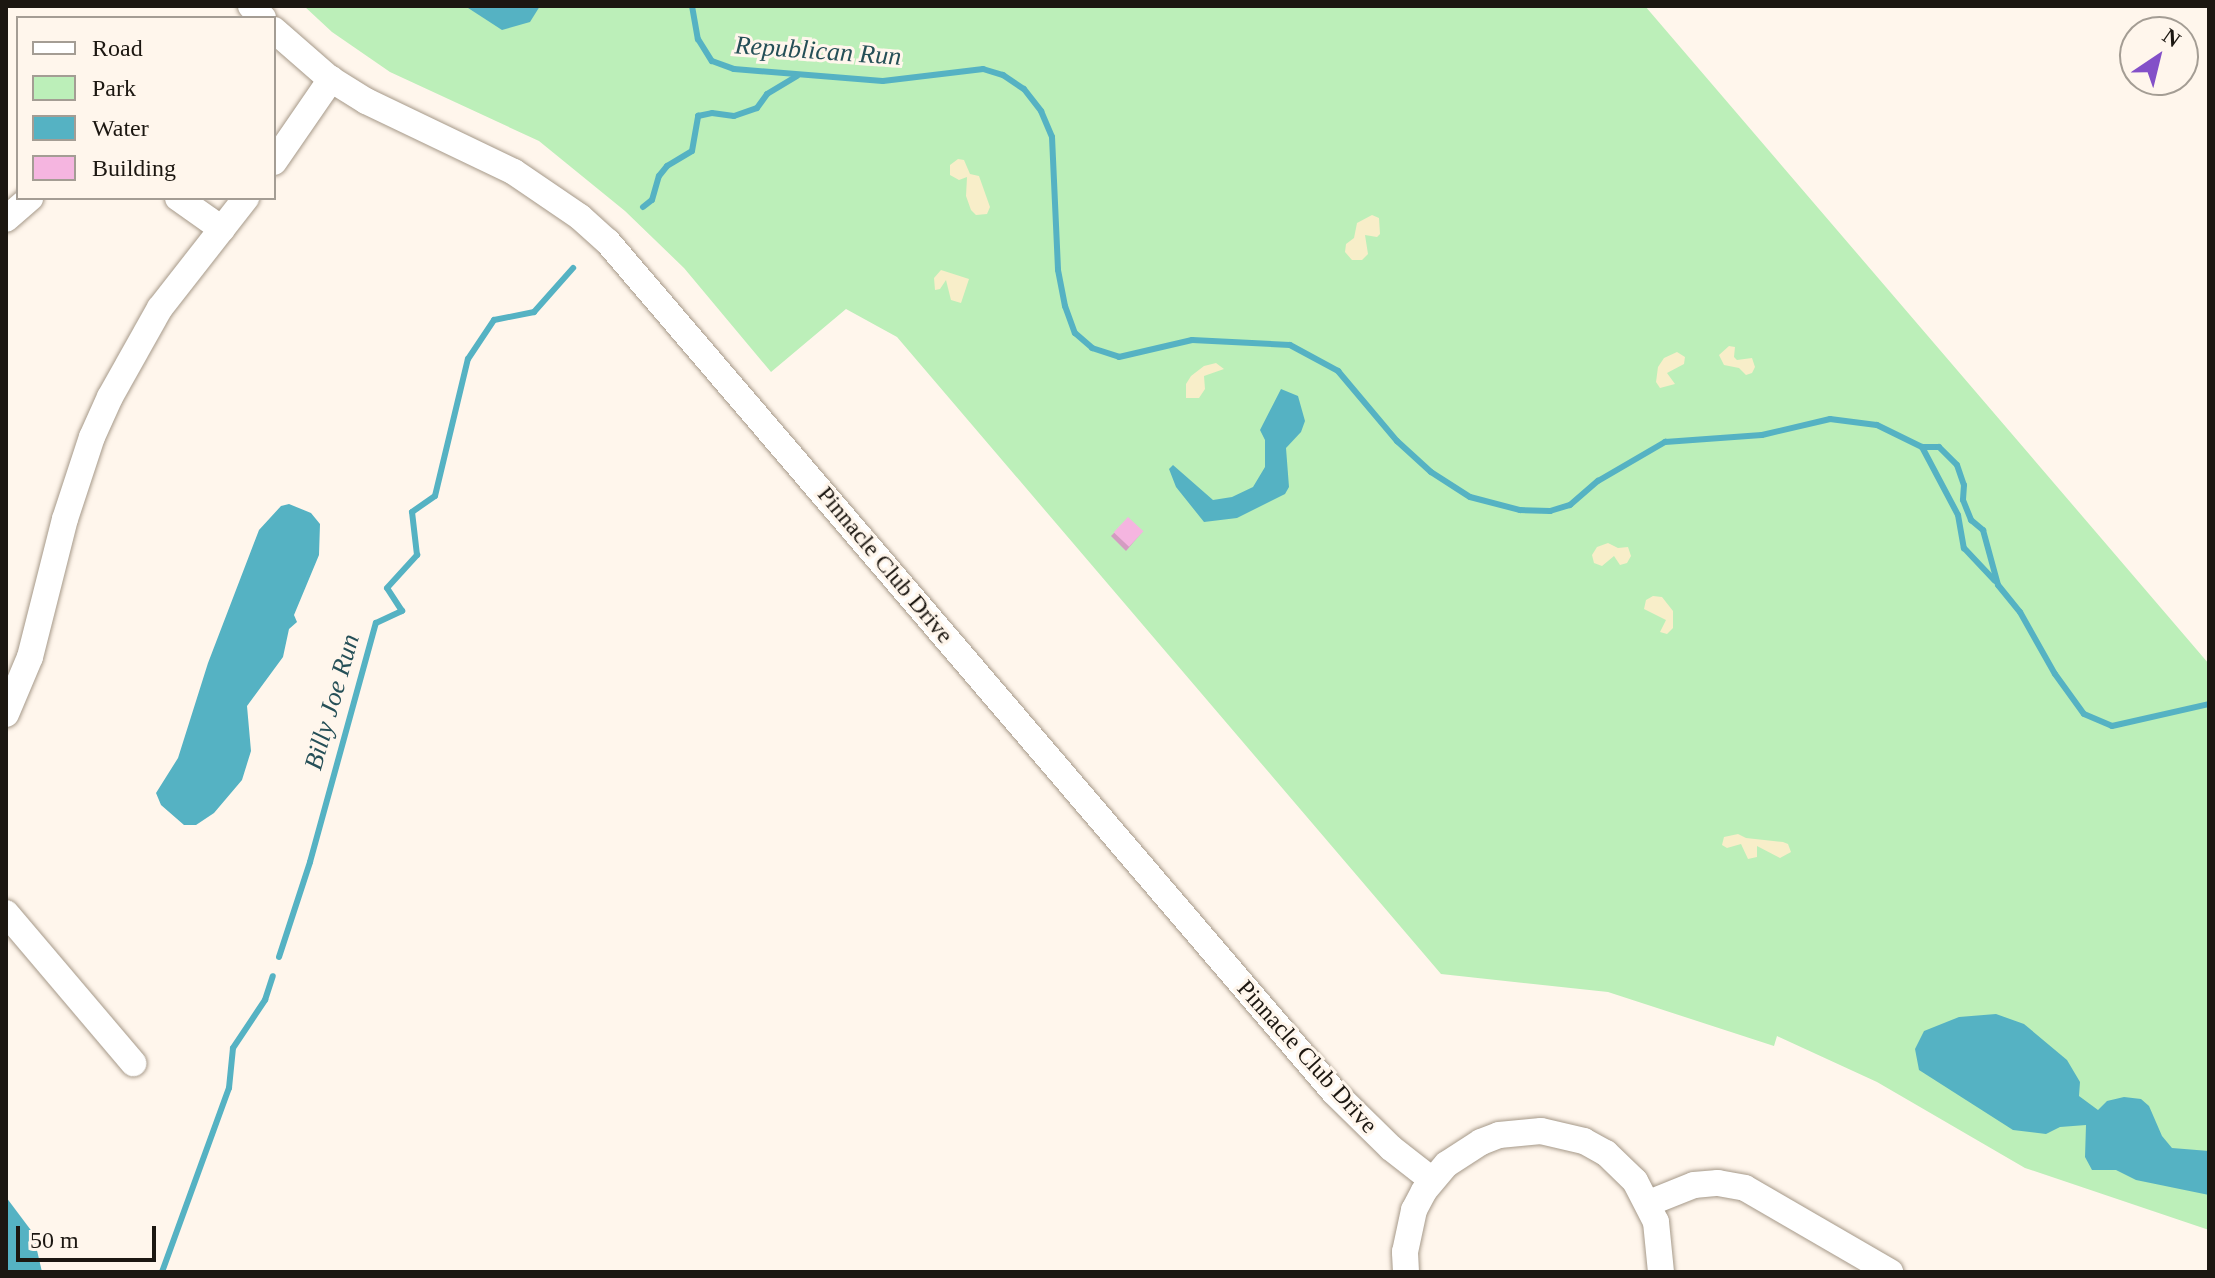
<!DOCTYPE html>
<html>
<head>
<meta charset="utf-8">
<style>
	body { margin:0 }
	#map { position:relative; width:2215px; height:1278px; overflow:hidden; background:#fff6ec; font-family:"Times New Roman",serif }
	div>[style] { position:absolute }
	[style*='--x'] { left:calc(var(--x)*1px); top:calc(var(--y)*1px); width:calc(var(--w)*1px); rotate:calc(var(--a)*1deg) }
	.green>* { inset:0; background:#bcefb9 }
	.sand>* { inset:0; background:#f8eec9 }
	.water>* { inset:0; background:#55b2c3 }
	.stream>* { height:6px; margin:-3px; padding:0 3px; transform-origin:3px; border-radius:3px; background:#55b2c3 }
	.roads { filter:drop-shadow(0 0 2px #a69989) drop-shadow(0 0 2px #a69989) }
	.minor>* { height:26px; margin:-13px; padding:0 13px; transform-origin:13px; border-radius:13px; background:#fff }
	.wall>* { inset:0; background:#d39cc1 }
	.building>* { inset:0; background:#f5b5e0; transform-origin:0 0 }
	span { translate:-50% -50%; white-space:nowrap; text-align:center; line-height:1.15; -webkit-text-stroke:6px #fff6ec; paint-order:stroke }
	.street-label { font-size:24px; color:#1c1711 }
	.water-label { font-size:26px; color:#254f57; font-style:italic }
	.frame { position:absolute; inset:0; border:8px solid #1c1711; pointer-events:none }
	.legend { position:absolute; left:16px; top:16px; width:260px; height:184px; box-sizing:border-box; background:#fff6ec; border:2px solid #a49d94; margin:0; padding:10px 14px; list-style:none; font-size:24px; color:#1c1711 }
	.legend li { display:flex; align-items:center; gap:16px; height:40px }
	.legend b { width:40px; border:2px solid #a49d94 }
	.north { position:absolute; left:2119px; top:16px; width:80px; height:80px; box-sizing:border-box; background:#fff6ec; border:2px solid #a49d94; border-radius:50%; rotate:35deg; font-size:22px; font-weight:700; line-height:32px; text-align:center; color:#1c1711 }
	.north::after { content:''; display:block; margin:auto; width:28px; height:36px; background:#8350c8; clip-path:polygon(50% 0,100% 100%,50% 72%,0 100%) }
	.scale { position:absolute; left:16px; top:1226px; width:140px; height:36px; box-sizing:border-box; border:4px solid #1c1711; border-top:0; padding-left:10px; font-size:24px; line-height:28px; white-space:nowrap; color:#1c1711; -webkit-text-stroke:6px #fff6ec; paint-order:stroke }
</style>
</head>
<body>
<div id="map">
	<div class="green">
		<i style="clip-path:polygon(304px 6px,1645px 6px,2209px 664px,2209px 1230px,2025px 1168px,1877px 1082px,1777px 1036px,1774px 1046px,1608px 992px,1441px 974px,897px 337px,846px 309px,771px 372px,684px 268px,625px 211px,539px 141px,390px 72px,332px 32px)"></i>
	</div>
	<div class="sand">
		<i style="clip-path:polygon(958px 159px,964px 160px,970px 174px,979px 176px,990px 207px,987px 214px,976px 215px,971px 210px,966px 196px,967px 177px,959px 180px,950px 175px,950px 165px)"></i>
		<i style="clip-path:polygon(1372px 215px,1379px 218px,1380px 234px,1377px 237px,1365px 235px,1368px 254px,1362px 260px,1352px 260px,1345px 252px,1346px 244px,1354px 238px,1357px 223px)"></i>
		<i style="clip-path:polygon(941px 270px,969px 279px,961px 303px,951px 300px,946px 280px,940px 289px,935px 290px,934px 278px)"></i>
		<i style="clip-path:polygon(1729px 346px,1735px 347px,1734px 357px,1737px 360px,1752px 358px,1755px 367px,1752px 373px,1746px 375px,1739px 368px,1724px 365px,1719px 355px)"></i>
		<i style="clip-path:polygon(1677px 352px,1685px 357px,1684px 364px,1667px 373px,1675px 384px,1660px 388px,1656px 382px,1658px 367px,1664px 358px)"></i>
		<i style="clip-path:polygon(1216px 363px,1224px 369px,1204px 376px,1205px 389px,1199px 398px,1186px 398px,1186px 384px,1191px 376px,1204px 366px)"></i>
		<i style="clip-path:polygon(1608px 543px,1618px 548px,1628px 547px,1631px 556px,1627px 563px,1620px 565px,1614px 556px,1602px 566px,1594px 563px,1592px 555px,1597px 547px)"></i>
		<i style="clip-path:polygon(1653px 596px,1662px 597px,1673px 611px,1673px 628px,1667px 634px,1660px 632px,1666px 620px,1644px 609px,1646px 600px)"></i>
		<i style="clip-path:polygon(1738px 834px,1746px 838px,1783px 842px,1788px 844px,1791px 852px,1780px 858px,1757px 846px,1757px 857px,1748px 859px,1741px 844px,1727px 848px,1722px 845px,1724px 837px)"></i>
	</div>
	<div class="water">
		<i style="clip-path:polygon(465px 6px,540px 6px,530px 22px,502px 30px)"></i>
		<i style="clip-path:polygon(1281px 389px,1298px 396px,1305px 421px,1301px 432px,1286px 448px,1289px 487px,1285px 494px,1237px 518px,1204px 522px,1176px 487px,1169px 469px,1173px 465px,1213px 500px,1232px 497px,1253px 487px,1265px 467px,1265px 440px,1260px 430px)"></i>
		<i style="clip-path:polygon(289px 504px,311px 513px,320px 524px,319px 555px,294px 615px,297px 622px,289px 629px,283px 657px,247px 706px,251px 751px,242px 780px,214px 813px,196px 825px,184px 825px,161px 805px,156px 793px,178px 758px,208px 663px,259px 530px,281px 506px)"></i>
		<i style="clip-path:polygon(1996px 1014px,2024px 1024px,2067px 1060px,2080px 1082px,2079px 1096px,2098px 1110px,2107px 1101px,2124px 1097px,2141px 1099px,2149px 1106px,2162px 1136px,2172px 1148px,2209px 1151px,2209px 1195px,2136px 1180px,2116px 1170px,2092px 1170px,2085px 1157px,2086px 1125px,2060px 1127px,2046px 1134px,2013px 1130px,1919px 1070px,1915px 1049px,1924px 1031px,1959px 1017px)"></i>
		<i style="clip-path:polygon(6px 1197px,33px 1233px,42px 1272px,6px 1272px)"></i>
	</div>
	<div class="stream">
		<i style="--x:692;--y:6;--w:34;--a:80"></i>
		<i style="--x:698;--y:39;--w:26;--a:58"></i>
		<i style="--x:712;--y:61;--w:23;--a:20"></i>
		<i style="--x:734;--y:69;--w:149;--a:4.6"></i>
		<i style="--x:883;--y:81;--w:101;--a:-6.8"></i>
		<i style="--x:983;--y:69;--w:21;--a:17"></i>
		<i style="--x:1003;--y:75;--w:25;--a:34"></i>
		<i style="--x:1024;--y:89;--w:28;--a:52"></i>
		<i style="--x:1041;--y:111;--w:28;--a:67"></i>
		<i style="--x:1052;--y:137;--w:133;--a:87.4"></i>
		<i style="--x:1058;--y:270;--w:37;--a:79"></i>
		<i style="--x:1065;--y:306;--w:29;--a:70"></i>
		<i style="--x:1075;--y:333;--w:23;--a:41"></i>
		<i style="--x:1092;--y:348;--w:28;--a:18"></i>
		<i style="--x:1119;--y:357;--w:75;--a:-13.1"></i>
		<i style="--x:1192;--y:340;--w:98;--a:2.9"></i>
		<i style="--x:1290;--y:345;--w:55;--a:28.4"></i>
		<i style="--x:1338;--y:371;--w:92;--a:49.9"></i>
		<i style="--x:1397;--y:441;--w:46;--a:42.4"></i>
		<i style="--x:1431;--y:472;--w:46;--a:32.7"></i>
		<i style="--x:1470;--y:497;--w:52;--a:14.6"></i>
		<i style="--x:1520;--y:510;--w:30;--a:2"></i>
		<i style="--x:1550;--y:511;--w:21;--a:-17"></i>
		<i style="--x:1570;--y:505;--w:37;--a:-41"></i>
		<i style="--x:1598;--y:481;--w:78;--a:-30.2"></i>
		<i style="--x:1665;--y:442;--w:97;--a:-4.1"></i>
		<i style="--x:1762;--y:435;--w:70;--a:-13.2"></i>
		<i style="--x:1830;--y:419;--w:47;--a:7.3"></i>
		<i style="--x:1877;--y:425;--w:50;--a:26.1"></i>
		<i style="--x:1922;--y:447;--w:17;--a:0"></i>
		<i style="--x:1939;--y:447;--w:25;--a:45"></i>
		<i style="--x:1957;--y:465;--w:21;--a:71"></i>
		<i style="--x:1964;--y:485;--w:15;--a:94"></i>
		<i style="--x:1963;--y:500;--w:22;--a:68"></i>
		<i style="--x:1971;--y:520;--w:16;--a:40"></i>
		<i style="--x:1983;--y:530;--w:57;--a:74.7"></i>
		<i style="--x:1998;--y:585;--w:35;--a:51"></i>
		<i style="--x:2020;--y:612;--w:71;--a:60.6"></i>
		<i style="--x:2055;--y:674;--w:49;--a:54.1"></i>
		<i style="--x:2084;--y:714;--w:30;--a:23"></i>
		<i style="--x:2112;--y:726;--w:99;--a:-12.8"></i>
		<i style="--x:643;--y:207;--w:11;--a:-38"></i>
		<i style="--x:652;--y:200;--w:25;--a:-74"></i>
		<i style="--x:659;--y:176;--w:13;--a:-51"></i>
		<i style="--x:667;--y:166;--w:29;--a:-31"></i>
		<i style="--x:692;--y:151;--w:36;--a:-80"></i>
		<i style="--x:698;--y:116;--w:14;--a:-12"></i>
		<i style="--x:712;--y:113;--w:22;--a:8"></i>
		<i style="--x:734;--y:116;--w:24;--a:-19"></i>
		<i style="--x:757;--y:108;--w:17;--a:-54"></i>
		<i style="--x:767;--y:94;--w:35;--a:-31"></i>
		<i style="--x:1922;--y:447;--w:77;--a:62.1"></i>
		<i style="--x:1958;--y:515;--w:34;--a:80"></i>
		<i style="--x:1964;--y:548;--w:45;--a:46.8"></i>
		<i style="--x:279;--y:957;--w:100;--a:-71.9"></i>
		<i style="--x:310;--y:862;--w:248;--a:-74.6"></i>
		<i style="--x:376;--y:623;--w:29;--a:-25"></i>
		<i style="--x:402;--y:611;--w:27;--a:-123"></i>
		<i style="--x:387;--y:588;--w:45;--a:-47.7"></i>
		<i style="--x:417;--y:555;--w:43;--a:-96.6"></i>
		<i style="--x:412;--y:512;--w:28;--a:-35"></i>
		<i style="--x:435;--y:496;--w:141;--a:-76.5"></i>
		<i style="--x:468;--y:359;--w:47;--a:-56.3"></i>
		<i style="--x:494;--y:320;--w:41;--a:-11.3"></i>
		<i style="--x:534;--y:312;--w:59;--a:-48.4"></i>
		<i style="--x:162;--y:1272;--w:196;--a:-70"></i>
		<i style="--x:229;--y:1088;--w:40;--a:-84.3"></i>
		<i style="--x:233;--y:1048;--w:58;--a:-56.3"></i>
		<i style="--x:265;--y:1000;--w:25;--a:-72"></i>
	</div>
	<div class="roads">
		<div class="minor">
			<i style="--x:251;--y:6;--w:17;--a:45"></i>
			<i style="--x:274;--y:30;--w:73;--a:41.1"></i>
			<i style="--x:329;--y:78;--w:44;--a:31.9"></i>
			<i style="--x:366;--y:101;--w:164;--a:25.6"></i>
			<i style="--x:514;--y:172;--w:80;--a:34.3"></i>
			<i style="--x:580;--y:217;--w:36;--a:42"></i>
			<i style="--x:607;--y:241;--w:1119;--a:49.49"></i>
			<i style="--x:1334;--y:1092;--w:80;--a:44.5"></i>
			<i style="--x:1391;--y:1148;--w:52;--a:38"></i>
			<i style="--x:274;--y:162;--w:101;--a:-55.5"></i>
			<i style="--x:178;--y:198;--w:54;--a:35.2"></i>
			<i style="--x:6;--y:219;--w:32;--a:-41"></i>
			<i style="--x:6;--y:714;--w:62;--a:-67.2"></i>
			<i style="--x:30;--y:657;--w:142;--a:-75.8"></i>
			<i style="--x:65;--y:519;--w:86;--a:-71.8"></i>
			<i style="--x:92;--y:437;--w:44;--a:-65.8"></i>
			<i style="--x:110;--y:397;--w:102;--a:-60.7"></i>
			<i style="--x:160;--y:308;--w:140;--a:-52"></i>
			<i style="--x:6;--y:913;--w:197;--a:49.7"></i>
			<i style="--x:1649;--y:1203;--w:48;--a:-21.8"></i>
			<i style="--x:1694;--y:1185;--w:24;--a:-5"></i>
			<i style="--x:1718;--y:1183;--w:27;--a:10"></i>
			<i style="--x:1745;--y:1188;--w:168;--a:30.1"></i>
			<i style="--x:1406;--y:1272;--w:20;--a:-93"></i>
			<i style="--x:1405;--y:1252;--w:43;--a:-77.9"></i>
			<i style="--x:1414;--y:1210;--w:21;--a:-62"></i>
			<i style="--x:1424;--y:1191;--w:35;--a:-50"></i>
			<i style="--x:1447;--y:1164;--w:40;--a:-32.9"></i>
			<i style="--x:1481;--y:1142;--w:19;--a:-21"></i>
			<i style="--x:1499;--y:1135;--w:42;--a:-5.4"></i>
			<i style="--x:1541;--y:1131;--w:44;--a:13.1"></i>
			<i style="--x:1584;--y:1141;--w:25;--a:29"></i>
			<i style="--x:1606;--y:1153;--w:40;--a:44"></i>
			<i style="--x:1635;--y:1181;--w:46;--a:62.9"></i>
			<i style="--x:1656;--y:1222;--w:50;--a:84.3"></i>
		</div>
	</div>
	<div class="wall">
		<i style="clip-path:polygon(1143px 531px,1126px 551px,1111px 536px,1114px 533px)"></i>
	</div>
	<div class="building">
		<i style="left:1128px;top:517px;width:21px;height:21px;rotate:43deg"></i>
	</div>
	<div class="street-label">
		<span style="left:885px;top:565px;rotate:50deg">Pinnacle Club Drive</span>
		<span style="left:1307px;top:1057px;rotate:48deg">Pinnacle Club Drive</span>
	</div>
	<div class="water-label">
		<span style="left:818px;top:51px;rotate:4deg">Republican Run</span>
		<span style="left:332px;top:702px;rotate:-74deg">Billy Joe Run</span>
	</div>
	<div class="frame"></div>
	<ul class="legend">
	<li><b style="height:10px;background:#fff"></b>Road</li>
	<li><b style="height:22px;background:#bcefb9"></b>Park</li>
	<li><b style="height:22px;background:#55b2c3"></b>Water</li>
	<li><b style="height:22px;background:#f5b5e0"></b>Building</li>
	</ul>
	<div class="north">N</div>
	<div class="scale">50 m</div>
</div>
</body>
</html>
